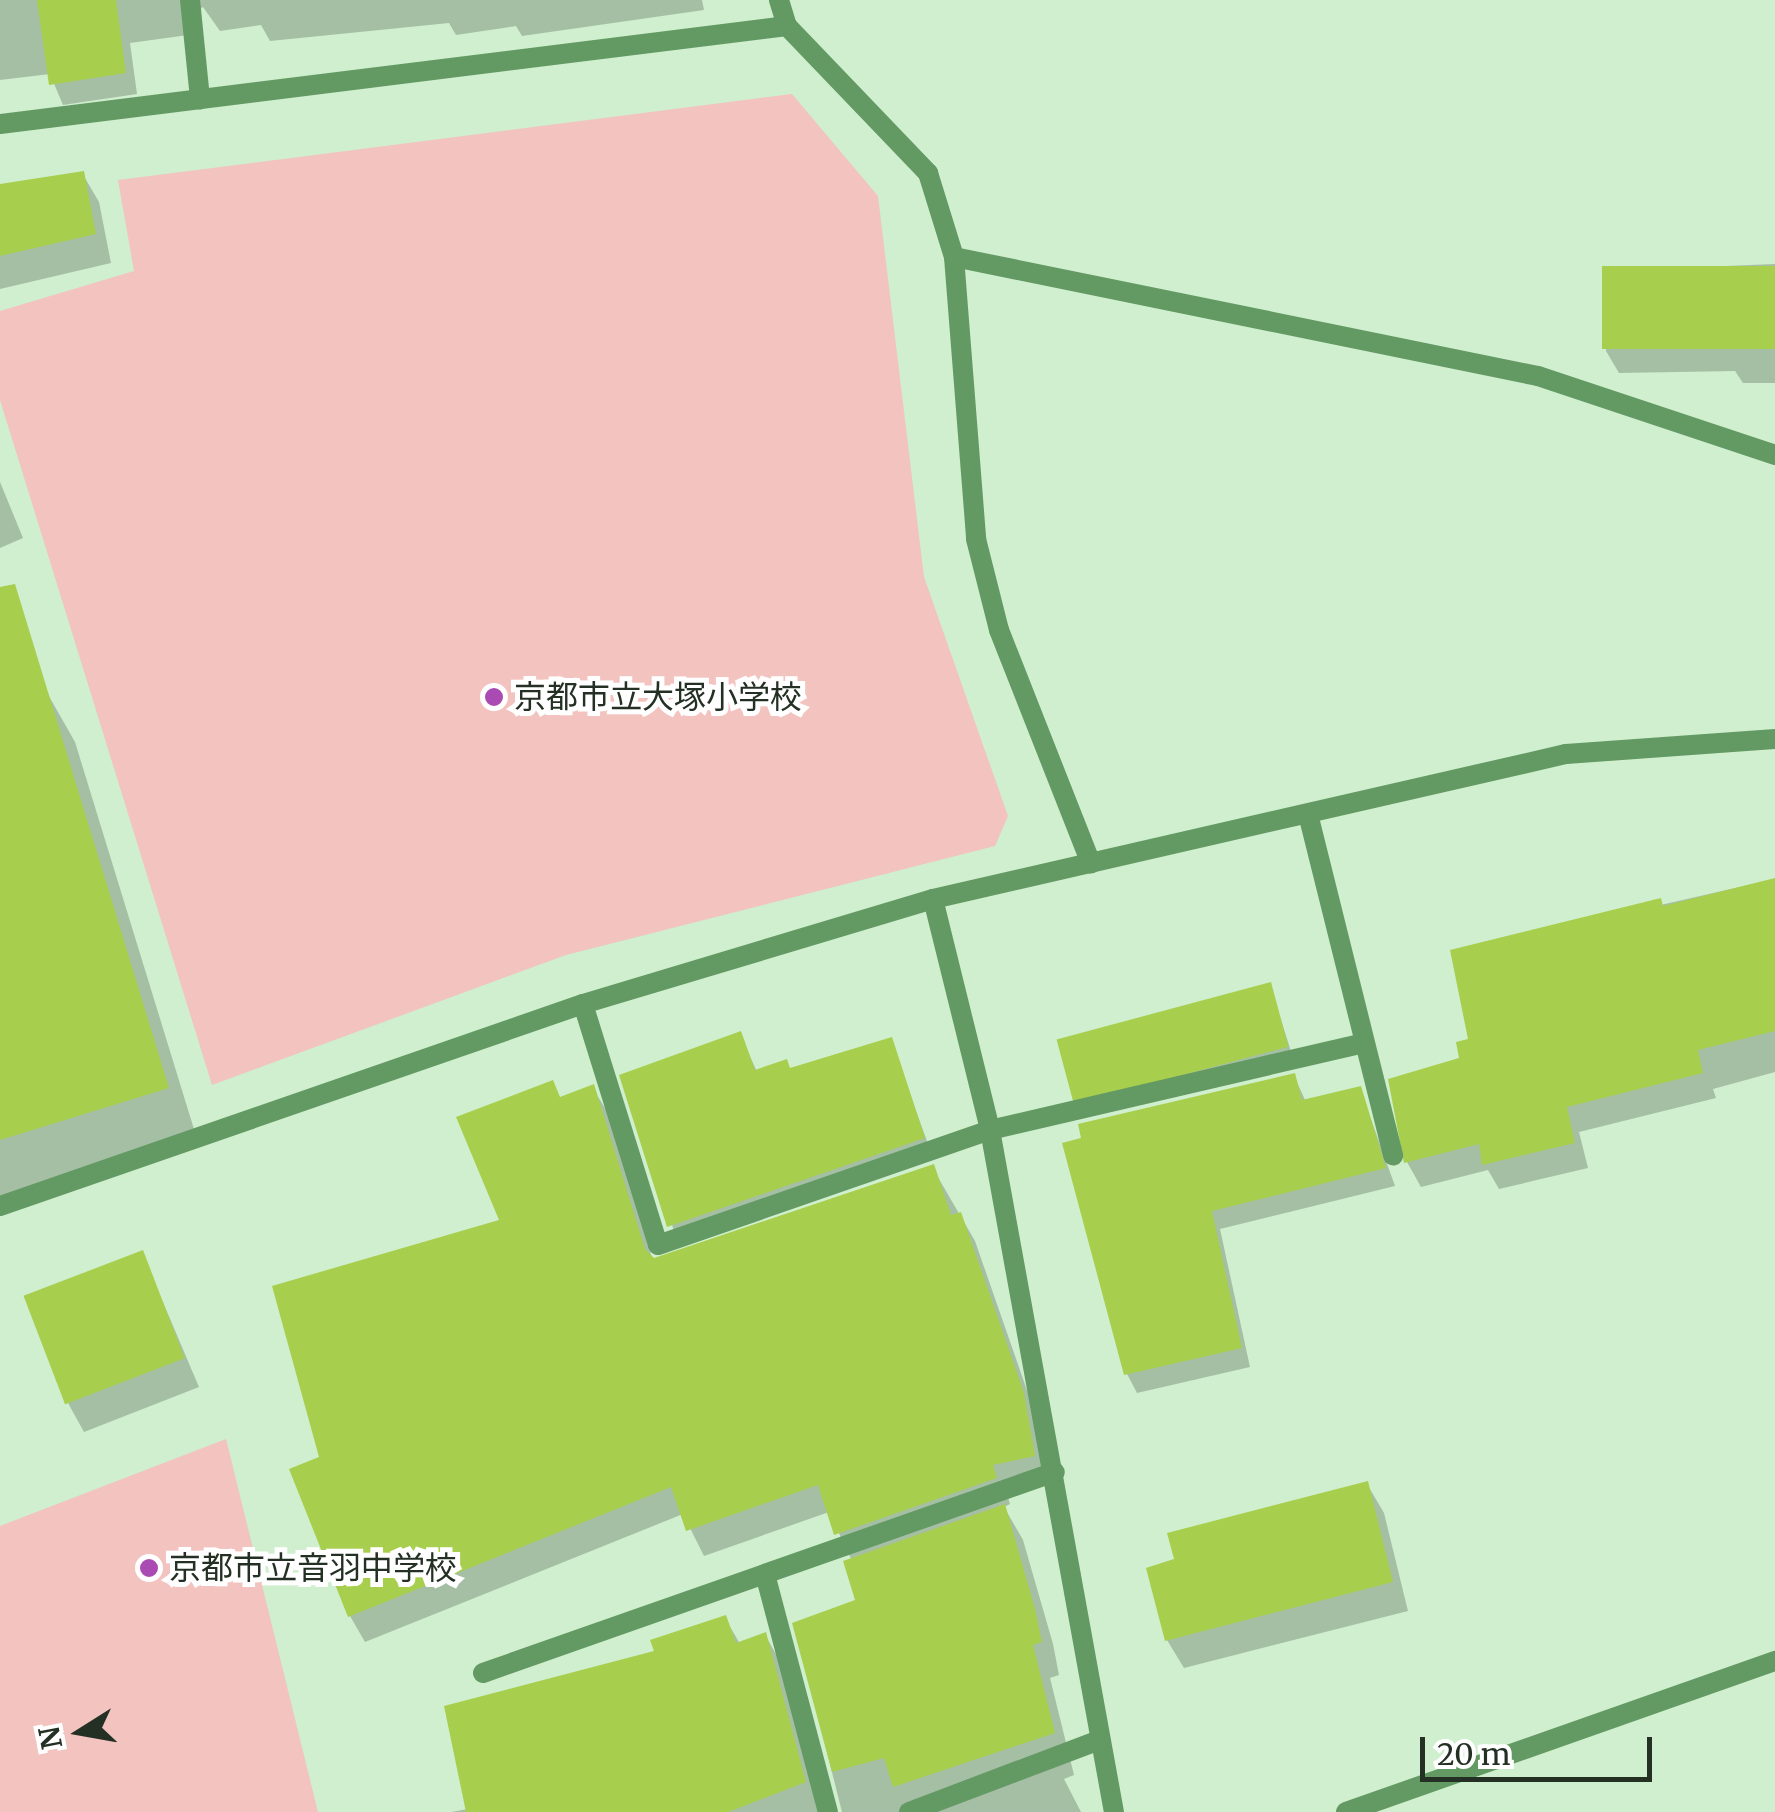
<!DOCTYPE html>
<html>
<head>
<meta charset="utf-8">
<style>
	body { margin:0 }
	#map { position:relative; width:1775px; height:1812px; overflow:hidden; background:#cfefce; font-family:Merriweather,"Noto Sans JP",serif }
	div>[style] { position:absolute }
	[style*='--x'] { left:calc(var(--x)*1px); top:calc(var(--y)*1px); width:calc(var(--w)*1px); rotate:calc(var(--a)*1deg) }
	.green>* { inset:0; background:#f2c3bf }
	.shadow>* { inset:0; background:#0003 }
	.building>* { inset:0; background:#a7ce4d; transform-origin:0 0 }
	.lane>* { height:20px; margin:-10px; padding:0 10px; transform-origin:10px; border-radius:10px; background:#639963 }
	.street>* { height:20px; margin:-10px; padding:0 10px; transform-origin:10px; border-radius:10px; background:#639963 }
	.dots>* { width:28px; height:28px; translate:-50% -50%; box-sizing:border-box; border:5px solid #fff; border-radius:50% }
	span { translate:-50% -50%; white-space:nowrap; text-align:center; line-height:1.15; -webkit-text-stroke:10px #fff; paint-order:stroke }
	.poi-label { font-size:32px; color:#243024 }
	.left { translate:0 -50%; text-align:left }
	.north { position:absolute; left:30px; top:1682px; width:100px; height:100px; -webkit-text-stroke:8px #fff; paint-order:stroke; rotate:259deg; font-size:28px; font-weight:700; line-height:40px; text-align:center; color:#243024 }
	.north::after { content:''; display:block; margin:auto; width:35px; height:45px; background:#243024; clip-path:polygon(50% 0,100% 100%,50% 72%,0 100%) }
	.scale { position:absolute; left:1420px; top:1737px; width:232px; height:45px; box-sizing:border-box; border:5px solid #243024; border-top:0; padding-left:12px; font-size:30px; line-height:35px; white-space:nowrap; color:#243024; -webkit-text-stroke:8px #fff; paint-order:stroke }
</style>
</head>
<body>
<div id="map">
	<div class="green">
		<i style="clip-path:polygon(792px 94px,878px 196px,924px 577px,1008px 816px,995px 846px,566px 955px,212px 1085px,0 400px,0 311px,134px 271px,118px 180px)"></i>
		<i style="clip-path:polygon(226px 1439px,318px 1812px,0 1812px,0 1526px)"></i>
	</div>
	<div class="shadow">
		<i style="clip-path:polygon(0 0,702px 0,704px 10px,522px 36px,516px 26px,456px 35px,449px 23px,270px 41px,261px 25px,220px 31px,203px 7px,188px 17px,188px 35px,130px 43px,137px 94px,63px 105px,50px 74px,0 80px)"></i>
		<i style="clip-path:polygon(82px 173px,99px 202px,111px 263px,0 289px,0 187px)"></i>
		<i style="clip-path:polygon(1775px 264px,1775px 383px,1743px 383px,1735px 371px,1619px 373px,1606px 351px,1604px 271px)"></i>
		<i style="clip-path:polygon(0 482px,23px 538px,0 548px)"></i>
		<i style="clip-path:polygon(46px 691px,75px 742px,197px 1139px,0 1200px,0 705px)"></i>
		<i style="clip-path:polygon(1775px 879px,1775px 1072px,1713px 1089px,1716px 1098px,1579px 1132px,1588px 1168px,1499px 1189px,1488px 1170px,1421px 1187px,1407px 1162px,1471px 1041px,1453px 952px)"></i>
		<i style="clip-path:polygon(1270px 985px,1294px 1061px,1081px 1110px,1073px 1096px)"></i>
		<i style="clip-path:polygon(740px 1034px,757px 1072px,791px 1071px,890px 1040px,931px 1152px,677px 1240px,623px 1076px)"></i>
		<i style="clip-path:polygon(1294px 1076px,1306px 1102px,1360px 1089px,1395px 1186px,1220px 1229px,1250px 1367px,1137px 1393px,1127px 1374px,1065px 1145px)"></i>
		<i style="clip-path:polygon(592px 1087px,608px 1113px,653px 1261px,932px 1167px,975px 1241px,1038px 1422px,1049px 1483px,1006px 1491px,1010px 1504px,1004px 1507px,1023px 1540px,1053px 1644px,1059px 1675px,1050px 1678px,1074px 1775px,1064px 1779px,1081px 1812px,842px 1812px,795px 1625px,858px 1602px,852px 1561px,829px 1512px,704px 1556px,683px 1514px,365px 1642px,350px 1616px,322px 1458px,502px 1222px,561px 1099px)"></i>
		<i style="clip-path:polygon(142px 1253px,199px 1387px,84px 1432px,68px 1403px)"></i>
		<i style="clip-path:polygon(1367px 1484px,1384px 1513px,1408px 1611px,1184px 1668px,1167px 1640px)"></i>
		<i style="clip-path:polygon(725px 1618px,740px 1644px,765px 1635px,784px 1668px,822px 1812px,451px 1812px,468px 1809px,657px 1653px)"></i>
	</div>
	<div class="building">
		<i style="clip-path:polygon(37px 0,116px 0,126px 73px,49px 85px)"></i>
		<i style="clip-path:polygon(84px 171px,96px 234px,0 256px,0 184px)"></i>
		<i style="left:1775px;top:266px;width:83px;height:173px;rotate:90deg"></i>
		<i style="clip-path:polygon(15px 584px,169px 1088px,0 1140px,0 587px)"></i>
		<i style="clip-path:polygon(1775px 878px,1775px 1031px,1698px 1050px,1703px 1073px,1567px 1107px,1575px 1143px,1482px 1165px,1479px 1144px,1404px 1163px,1388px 1079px,1459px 1058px,1456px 1042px,1468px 1039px,1450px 950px,1661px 898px,1663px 906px)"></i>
		<i style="left:1271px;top:982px;width:67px;height:222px;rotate:75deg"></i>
		<i style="clip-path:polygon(741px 1031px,755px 1070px,787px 1059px,790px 1068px,892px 1037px,925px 1138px,667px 1227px,619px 1075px)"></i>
		<i style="clip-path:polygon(1295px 1073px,1302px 1100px,1361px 1086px,1386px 1168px,1212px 1211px,1242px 1348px,1124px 1375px,1062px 1143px,1081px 1138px,1078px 1124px)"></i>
		<i style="clip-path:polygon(553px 1080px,560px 1097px,594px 1084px,645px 1249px,654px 1258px,934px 1164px,951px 1215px,961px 1212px,1024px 1393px,1035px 1456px,993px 1465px,997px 1478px,834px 1535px,818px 1485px,686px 1531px,671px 1487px,348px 1617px,289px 1469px,319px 1457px,272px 1286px,499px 1220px,456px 1117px)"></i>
		<i style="left:143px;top:1250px;width:116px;height:128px;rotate:69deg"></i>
		<i style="clip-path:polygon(1368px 1481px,1393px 1582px,1165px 1641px,1146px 1568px,1174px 1559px,1167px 1533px)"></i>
		<i style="clip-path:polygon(1005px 1504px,1035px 1609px,1042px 1642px,1033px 1645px,1055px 1733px,893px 1787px,884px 1758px,832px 1772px,792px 1623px,855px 1600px,843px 1561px)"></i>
		<i style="clip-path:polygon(726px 1615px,736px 1643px,766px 1632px,806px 1782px,728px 1812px,466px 1812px,444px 1706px,654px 1651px,650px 1640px)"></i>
	</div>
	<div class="lane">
		<i style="--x:190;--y:0;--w:100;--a:84.2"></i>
		<i style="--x:954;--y:257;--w:596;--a:11.52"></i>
		<i style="--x:1538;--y:376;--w:250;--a:18.4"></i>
		<i style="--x:1308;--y:814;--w:352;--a:76"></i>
		<i style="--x:583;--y:1004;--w:252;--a:72.7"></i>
		<i style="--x:658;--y:1245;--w:351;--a:-19.1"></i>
		<i style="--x:990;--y:1130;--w:381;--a:-13.1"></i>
	</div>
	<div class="street">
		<i style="--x:779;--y:0;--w:27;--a:73"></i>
		<i style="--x:787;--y:26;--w:204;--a:46.2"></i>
		<i style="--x:928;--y:173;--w:88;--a:72.8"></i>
		<i style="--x:954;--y:257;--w:283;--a:85.5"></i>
		<i style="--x:976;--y:539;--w:94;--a:75.8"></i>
		<i style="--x:999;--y:630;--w:251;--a:68.5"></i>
		<i style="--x:0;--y:124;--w:793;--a:-7.1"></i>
		<i style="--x:933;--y:899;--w:238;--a:76.1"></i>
		<i style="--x:990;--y:1130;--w:693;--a:79.7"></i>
		<i style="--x:0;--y:1206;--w:617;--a:-19.11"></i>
		<i style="--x:583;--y:1004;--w:365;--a:-16.7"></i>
		<i style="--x:933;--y:899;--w:649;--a:-12.9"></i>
		<i style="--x:1566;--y:754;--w:210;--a:-4.1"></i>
		<i style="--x:765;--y:1574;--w:246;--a:75.2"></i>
		<i style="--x:483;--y:1673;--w:606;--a:-19.36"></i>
		<i style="--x:909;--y:1812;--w:204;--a:-20.7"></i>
		<i style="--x:1346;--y:1812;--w:455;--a:-19.4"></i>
	</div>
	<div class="dots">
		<i style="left:494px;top:697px;background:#aa4ab3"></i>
		<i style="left:149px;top:1568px;background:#aa4ab3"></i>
	</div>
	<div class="poi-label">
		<span class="left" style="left:514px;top:697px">京都市立大塚小学校</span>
		<span class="left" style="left:169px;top:1568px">京都市立音羽中学校</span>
	</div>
	<div class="north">N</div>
	<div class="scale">20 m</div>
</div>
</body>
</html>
